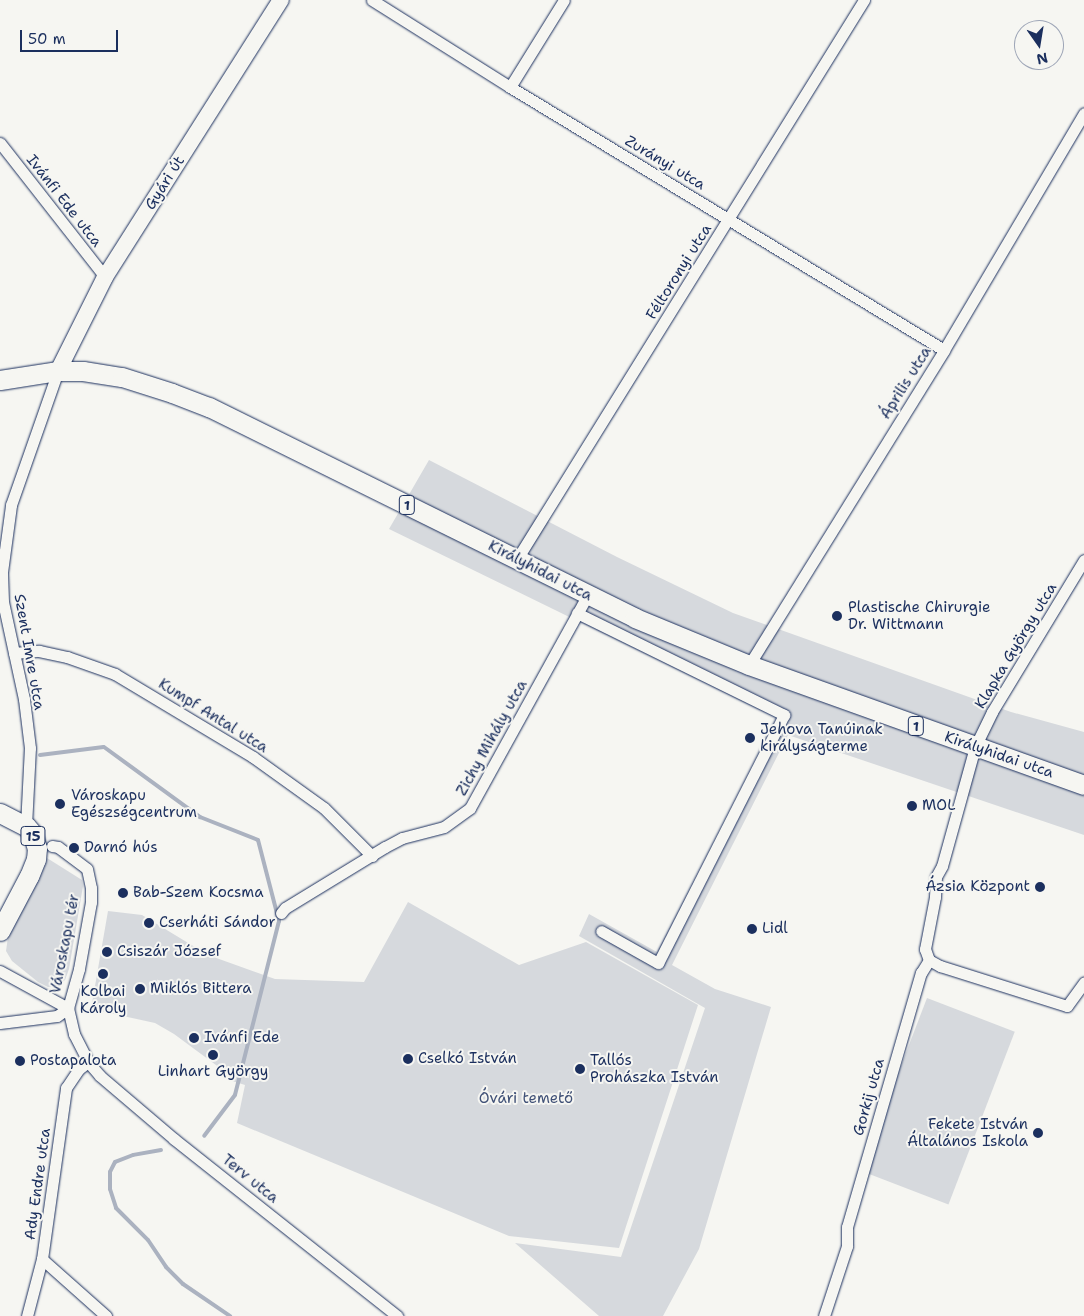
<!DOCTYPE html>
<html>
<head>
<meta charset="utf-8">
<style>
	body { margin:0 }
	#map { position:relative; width:1084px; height:1316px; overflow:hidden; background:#f6f6f2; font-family:"Shantell Sans",sans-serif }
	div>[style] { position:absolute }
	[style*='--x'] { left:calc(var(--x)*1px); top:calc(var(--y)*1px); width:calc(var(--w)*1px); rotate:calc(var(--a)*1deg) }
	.green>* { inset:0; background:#d6d9dd; transform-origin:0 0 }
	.stream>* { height:4px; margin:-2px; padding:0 2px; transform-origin:2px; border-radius:2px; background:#abb2c0 }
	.roads { filter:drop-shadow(0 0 1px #1b2f5e) drop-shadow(0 0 1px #1b2f5e) }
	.street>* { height:11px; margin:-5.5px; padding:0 5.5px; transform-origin:5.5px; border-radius:5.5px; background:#f6f6f2 }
	.secondary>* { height:16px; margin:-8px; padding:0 8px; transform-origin:8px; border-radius:8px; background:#f6f6f2 }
	.primary>* { height:19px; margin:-9.5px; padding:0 9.5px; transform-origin:9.5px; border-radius:9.5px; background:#f6f6f2 }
	.dots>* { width:14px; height:14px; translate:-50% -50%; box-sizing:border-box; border:2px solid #f6f6f2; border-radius:50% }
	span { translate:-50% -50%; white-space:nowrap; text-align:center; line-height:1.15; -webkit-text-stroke:4px #f6f6f2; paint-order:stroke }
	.shield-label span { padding:1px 4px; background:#f6f6f2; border:1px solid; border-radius:4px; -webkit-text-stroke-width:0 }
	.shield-label { font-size:14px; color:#1b2f5e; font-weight:700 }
	.street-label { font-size:15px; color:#1b2f5e }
	.poi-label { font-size:15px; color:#1b2f5e }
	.left { translate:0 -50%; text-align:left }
	.right { translate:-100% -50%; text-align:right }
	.park-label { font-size:15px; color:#405177 }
	.north { position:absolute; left:1014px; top:20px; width:50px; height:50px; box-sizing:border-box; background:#f6f6f2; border:1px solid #9ea6b7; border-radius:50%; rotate:167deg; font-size:14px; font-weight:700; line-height:20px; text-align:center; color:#1b2f5e }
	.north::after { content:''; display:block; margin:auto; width:18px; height:22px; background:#1b2f5e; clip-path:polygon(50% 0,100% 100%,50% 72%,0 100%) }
	.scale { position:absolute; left:20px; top:30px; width:98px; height:22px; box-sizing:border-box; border:2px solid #1b2f5e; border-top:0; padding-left:6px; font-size:15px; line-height:18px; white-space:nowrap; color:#1b2f5e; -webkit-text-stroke:4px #f6f6f2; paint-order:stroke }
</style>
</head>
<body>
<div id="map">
	<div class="green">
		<i style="clip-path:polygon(429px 460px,617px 557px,733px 613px,1011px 712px,1084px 732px,1084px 835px,788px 735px,672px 965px,715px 989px,771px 1007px,699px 1249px,663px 1316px,599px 1316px,515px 1243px,621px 1257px,705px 1008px,579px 936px,589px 914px,657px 952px,778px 719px,389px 529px)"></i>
		<i style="clip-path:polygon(47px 858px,82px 880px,83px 886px,69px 969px,65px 980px,58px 986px,48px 987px,38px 982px,12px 961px,6px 951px,8px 937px)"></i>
		<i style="clip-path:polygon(408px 902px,519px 965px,586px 942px,698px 1005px,619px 1248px,509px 1236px,237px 1123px,245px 1085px,229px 1080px,220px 1068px,174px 1034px,155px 1023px,91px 1009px,108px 911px,142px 915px,208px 955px,275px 979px,364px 982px)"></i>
		<i style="left:927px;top:998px;width:94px;height:185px;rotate:21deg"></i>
	</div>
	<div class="stream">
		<i style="--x:40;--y:755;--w:64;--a:-7.1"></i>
		<i style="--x:104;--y:747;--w:119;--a:36.1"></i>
		<i style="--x:200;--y:817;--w:62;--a:21.6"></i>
		<i style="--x:258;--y:840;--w:84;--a:75.5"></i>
		<i style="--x:279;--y:921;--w:179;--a:104.2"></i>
		<i style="--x:235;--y:1095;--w:51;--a:127.1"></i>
		<i style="--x:161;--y:1150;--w:28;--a:170"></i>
		<i style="--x:133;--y:1155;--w:19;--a:159"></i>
		<i style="--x:115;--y:1162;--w:11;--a:117"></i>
		<i style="--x:110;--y:1172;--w:17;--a:90"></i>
		<i style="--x:110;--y:1189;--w:20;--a:72"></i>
		<i style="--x:116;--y:1208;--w:45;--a:45"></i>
		<i style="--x:148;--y:1240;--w:32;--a:56"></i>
		<i style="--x:166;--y:1267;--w:24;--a:45"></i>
		<i style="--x:183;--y:1284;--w:57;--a:34.2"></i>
	</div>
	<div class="roads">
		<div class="street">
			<i style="--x:372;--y:0;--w:163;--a:32.2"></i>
			<i style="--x:510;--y:87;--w:507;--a:31.22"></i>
			<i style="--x:510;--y:87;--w:102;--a:-58.2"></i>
			<i style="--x:0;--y:143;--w:170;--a:51.9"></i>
			<i style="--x:517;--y:559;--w:658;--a:-58.17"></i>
			<i style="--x:1084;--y:560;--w:178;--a:121.2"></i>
			<i style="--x:992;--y:712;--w:39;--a:116"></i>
			<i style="--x:975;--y:747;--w:123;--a:105.5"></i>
			<i style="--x:942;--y:866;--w:13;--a:119"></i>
			<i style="--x:936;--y:877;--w:20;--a:93"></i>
			<i style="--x:935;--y:897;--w:53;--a:100.9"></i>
			<i style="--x:925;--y:949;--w:12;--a:70"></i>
			<i style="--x:929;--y:960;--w:13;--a:29"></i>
			<i style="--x:940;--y:966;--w:133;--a:17.5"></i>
			<i style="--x:1067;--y:1006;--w:29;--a:-54"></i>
			<i style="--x:577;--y:613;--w:231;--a:26.2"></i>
			<i style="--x:784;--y:715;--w:278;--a:116.9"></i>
			<i style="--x:658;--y:963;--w:65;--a:-150.7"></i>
			<i style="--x:14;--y:653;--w:25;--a:-5"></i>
			<i style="--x:39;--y:651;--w:29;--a:12"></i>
			<i style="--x:67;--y:657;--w:51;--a:19.5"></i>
			<i style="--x:115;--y:674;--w:161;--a:31"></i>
			<i style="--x:253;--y:757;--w:87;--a:35.7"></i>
			<i style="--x:324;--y:808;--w:68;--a:45"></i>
			<i style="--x:749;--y:665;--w:370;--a:-58.2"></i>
			<i style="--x:944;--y:350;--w:275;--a:-59.4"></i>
			<i style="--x:26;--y:826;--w:78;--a:-87.1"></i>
			<i style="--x:30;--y:748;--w:49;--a:-97"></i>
			<i style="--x:24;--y:699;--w:99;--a:-102.2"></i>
			<i style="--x:3;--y:602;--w:30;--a:-92"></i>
			<i style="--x:2;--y:572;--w:68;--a:-82.3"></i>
			<i style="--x:11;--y:505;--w:142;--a:-70.7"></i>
			<i style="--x:52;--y:846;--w:6;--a:9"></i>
			<i style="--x:58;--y:847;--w:36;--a:37"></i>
			<i style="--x:87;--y:869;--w:19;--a:78"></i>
			<i style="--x:91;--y:888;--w:14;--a:90"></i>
			<i style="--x:91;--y:902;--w:68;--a:100.2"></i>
			<i style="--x:79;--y:969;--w:41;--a:105.8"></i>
			<i style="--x:68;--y:1008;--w:27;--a:77"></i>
			<i style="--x:74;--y:1034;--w:31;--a:63"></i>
			<i style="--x:88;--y:1062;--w:18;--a:49"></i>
			<i style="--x:100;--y:1076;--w:97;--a:40.4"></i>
			<i style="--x:174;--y:1139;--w:285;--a:38.4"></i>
			<i style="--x:281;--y:913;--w:6;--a:-51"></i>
			<i style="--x:285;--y:908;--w:117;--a:-31.4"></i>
			<i style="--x:385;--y:847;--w:19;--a:-28"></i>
			<i style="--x:402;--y:838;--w:43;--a:-14.7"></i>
			<i style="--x:444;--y:827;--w:32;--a:-36"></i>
			<i style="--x:470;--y:808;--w:242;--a:-61.1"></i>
			<i style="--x:0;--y:971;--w:77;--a:28.6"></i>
			<i style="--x:0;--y:1023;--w:57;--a:-7"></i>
			<i style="--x:57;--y:1016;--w:14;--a:-36"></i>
			<i style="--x:42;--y:1259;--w:86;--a:41.7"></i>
			<i style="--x:27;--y:1316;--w:59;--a:-75.3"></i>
			<i style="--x:42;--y:1259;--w:173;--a:-82"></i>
			<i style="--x:66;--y:1088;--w:23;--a:-56"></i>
			<i style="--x:79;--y:1069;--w:11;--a:-38"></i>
			<i style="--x:824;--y:1316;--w:74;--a:-71.8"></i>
			<i style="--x:847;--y:1246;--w:19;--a:-90"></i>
			<i style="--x:847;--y:1227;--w:265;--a:-73.8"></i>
			<i style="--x:921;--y:973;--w:15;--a:-58"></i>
		</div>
		<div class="secondary">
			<i style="--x:58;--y:371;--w:105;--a:-63.4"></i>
			<i style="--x:105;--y:277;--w:328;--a:-57.6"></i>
		</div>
		<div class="primary">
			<i style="--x:0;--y:380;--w:59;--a:-8.8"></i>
			<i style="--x:58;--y:371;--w:25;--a:0"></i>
			<i style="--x:83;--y:371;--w:39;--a:9"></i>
			<i style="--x:122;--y:377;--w:52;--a:17.7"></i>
			<i style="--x:172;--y:393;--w:40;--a:21"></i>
			<i style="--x:209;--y:407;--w:475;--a:26.3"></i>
			<i style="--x:635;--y:618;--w:123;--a:22.4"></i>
			<i style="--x:749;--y:665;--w:356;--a:19.7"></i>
			<i style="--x:0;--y:813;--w:29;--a:27"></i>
			<i style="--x:26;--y:826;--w:9;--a:49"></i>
			<i style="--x:32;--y:833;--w:16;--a:72"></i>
			<i style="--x:37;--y:848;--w:11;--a:95"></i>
			<i style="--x:36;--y:859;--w:18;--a:112"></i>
			<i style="--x:29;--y:876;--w:62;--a:117.8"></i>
		</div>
	</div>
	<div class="dots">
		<i style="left:837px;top:616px;background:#1b2f5e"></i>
		<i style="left:750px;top:738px;background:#1b2f5e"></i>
		<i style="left:60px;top:804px;background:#1b2f5e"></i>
		<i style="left:912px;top:806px;background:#1b2f5e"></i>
		<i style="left:74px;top:848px;background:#1b2f5e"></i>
		<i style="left:1040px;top:887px;background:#1b2f5e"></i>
		<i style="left:123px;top:893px;background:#1b2f5e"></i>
		<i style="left:149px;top:923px;background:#1b2f5e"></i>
		<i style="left:752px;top:929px;background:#1b2f5e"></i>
		<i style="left:107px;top:952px;background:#1b2f5e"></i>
		<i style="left:103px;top:974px;background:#1b2f5e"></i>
		<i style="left:140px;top:989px;background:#1b2f5e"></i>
		<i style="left:194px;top:1038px;background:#1b2f5e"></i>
		<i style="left:213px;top:1055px;background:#1b2f5e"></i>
		<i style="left:408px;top:1059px;background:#1b2f5e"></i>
		<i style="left:20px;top:1061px;background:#1b2f5e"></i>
		<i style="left:580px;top:1069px;background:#1b2f5e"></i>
		<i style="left:1038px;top:1133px;background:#1b2f5e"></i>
	</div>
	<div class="shield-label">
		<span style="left:407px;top:505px">1</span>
		<span style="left:916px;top:726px">1</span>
		<span style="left:33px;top:836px">15</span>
	</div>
	<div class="street-label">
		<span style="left:665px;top:163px;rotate:31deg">Zurányi utca</span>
		<span style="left:165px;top:183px;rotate:-58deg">Gyári út</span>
		<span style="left:64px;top:201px;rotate:52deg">Ivánfi Ede utca</span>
		<span style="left:679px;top:272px;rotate:-58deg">Féltoronyi utca</span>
		<span style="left:906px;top:383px;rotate:-58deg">Április utca</span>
		<span style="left:540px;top:571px;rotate:27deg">Királyhidai utca</span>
		<span style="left:1016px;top:646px;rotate:-59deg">Klapka György utca</span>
		<span style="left:29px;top:652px;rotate:80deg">Szent Imre utca</span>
		<span style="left:213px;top:716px;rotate:32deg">Kumpf Antal utca</span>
		<span style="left:492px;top:738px;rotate:-61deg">Zichy Mihály utca</span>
		<span style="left:999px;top:755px;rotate:19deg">Királyhidai utca</span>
		<span style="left:65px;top:944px;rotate:-79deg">Városkapu tér</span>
		<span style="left:869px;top:1097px;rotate:-74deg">Gorkij utca</span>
		<span style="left:250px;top:1179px;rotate:39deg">Terv utca</span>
		<span style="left:38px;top:1184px;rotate:-82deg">Ady Endre utca</span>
	</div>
	<div class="poi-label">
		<span class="left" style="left:848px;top:616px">Plastische Chirurgie<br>Dr. Wittmann</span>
		<span class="left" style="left:760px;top:738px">Jehova Tanúinak<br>királyságterme</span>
		<span class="left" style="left:71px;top:804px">Városkapu<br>Egészségcentrum</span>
		<span class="left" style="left:922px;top:806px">MOL</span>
		<span class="left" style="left:84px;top:848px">Darnó hús</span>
		<span class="right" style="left:1030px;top:887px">Ázsia Központ</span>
		<span class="left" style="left:133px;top:893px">Bab-Szem Kocsma</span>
		<span class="left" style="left:159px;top:923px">Cserháti Sándor</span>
		<span class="left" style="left:762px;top:929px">Lidl</span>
		<span class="left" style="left:117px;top:952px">Csiszár József</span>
		<span class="left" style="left:150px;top:989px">Miklós Bittera</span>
		<span style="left:103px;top:1000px">Kolbai<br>Károly</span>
		<span class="left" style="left:204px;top:1038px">Ivánfi Ede</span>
		<span class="left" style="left:418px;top:1059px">Cselkó István</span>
		<span class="left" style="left:590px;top:1069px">Tallós<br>Prohászka István</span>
		<span class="left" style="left:30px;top:1061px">Postapalota</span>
		<span style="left:213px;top:1072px">Linhart György</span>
		<span class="right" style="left:1028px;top:1133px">Fekete István<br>Általános Iskola</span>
	</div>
	<div class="park-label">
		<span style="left:526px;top:1099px">Óvári temető</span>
	</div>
	<div class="north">N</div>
	<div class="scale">50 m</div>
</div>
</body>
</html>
